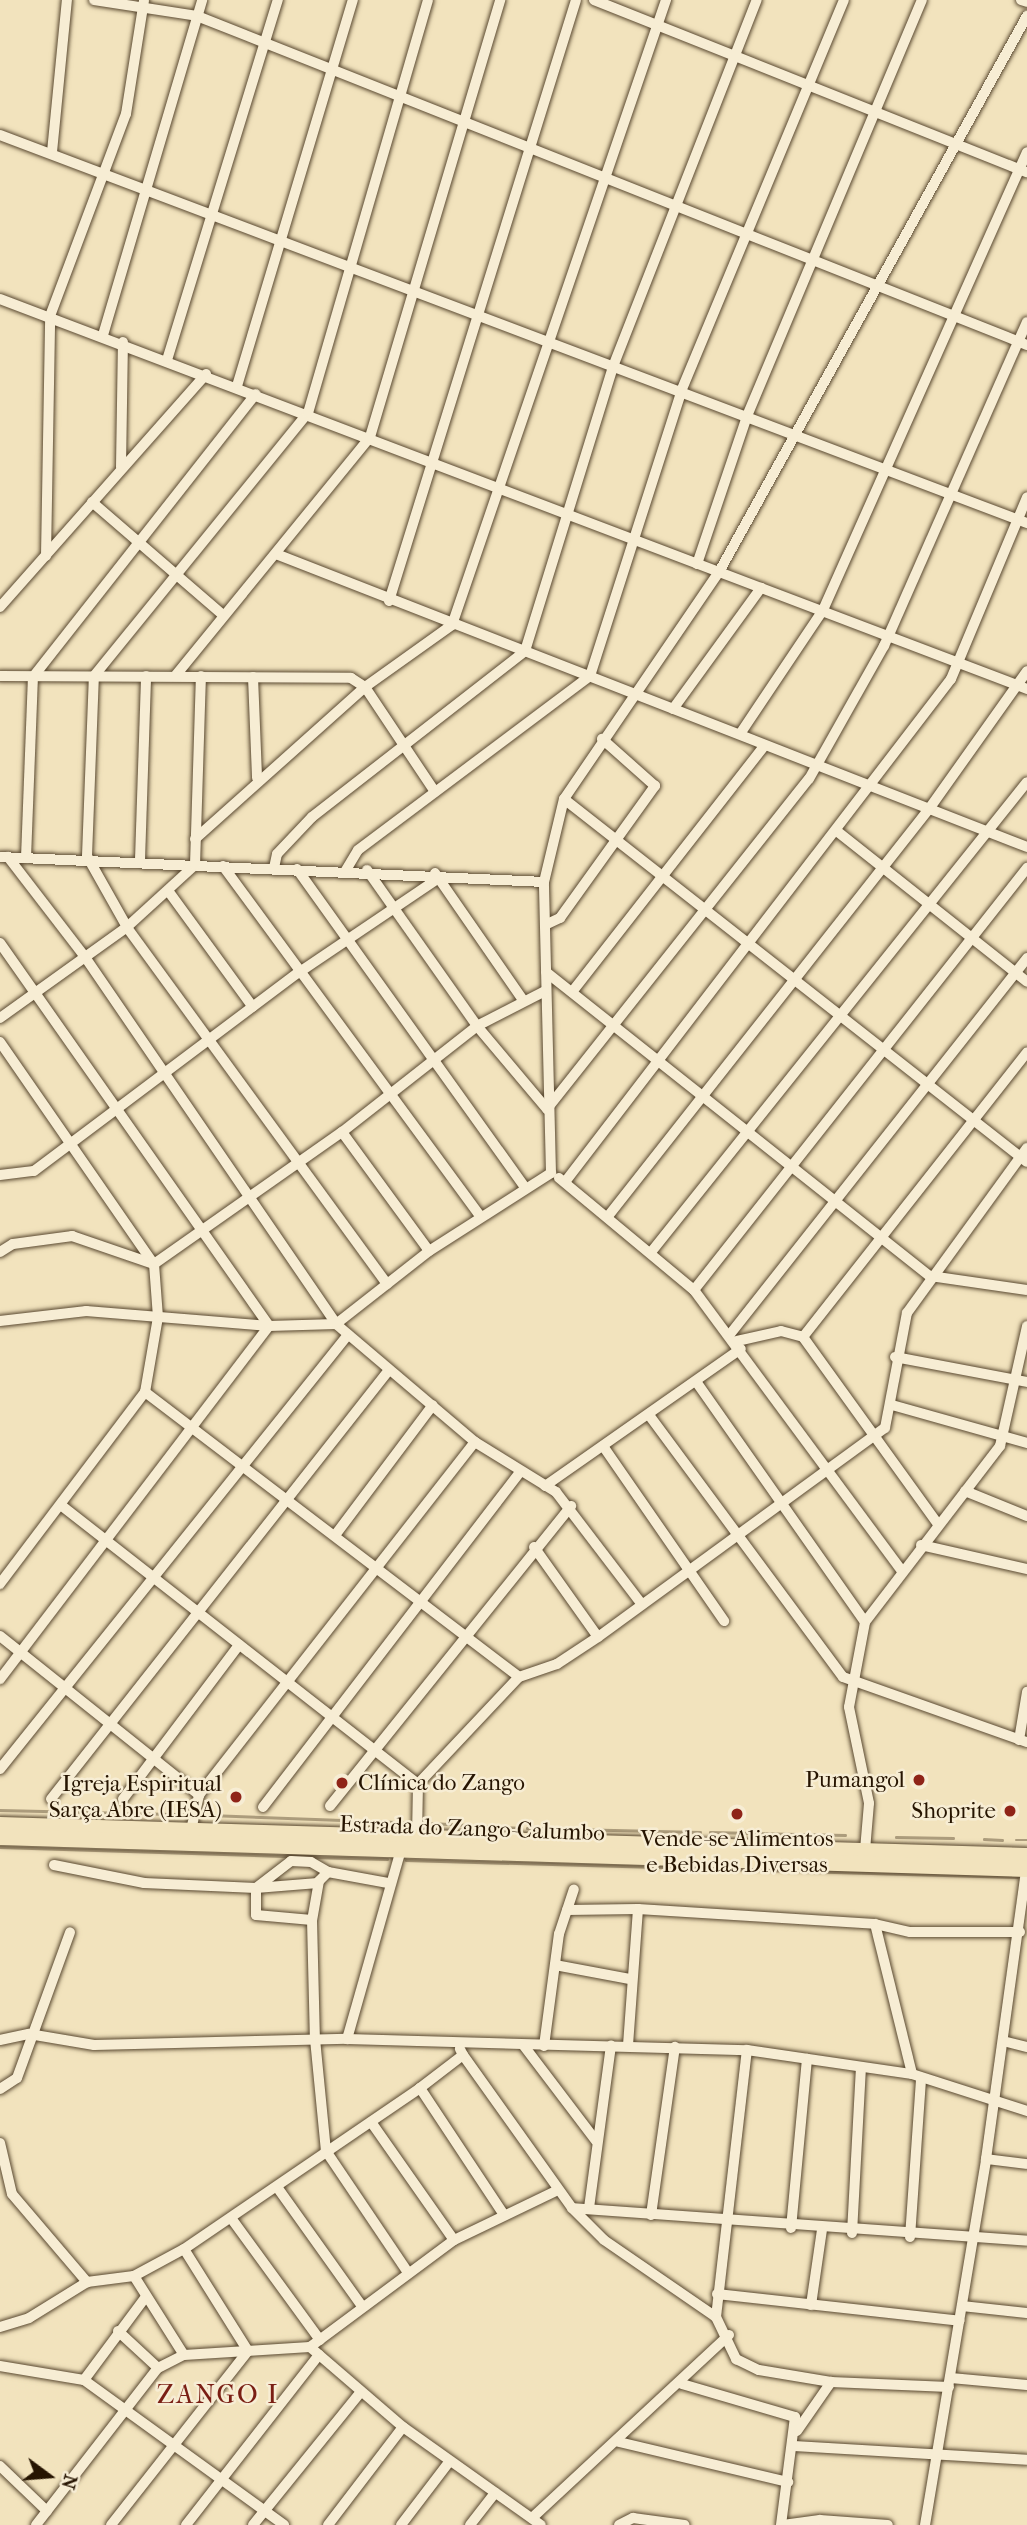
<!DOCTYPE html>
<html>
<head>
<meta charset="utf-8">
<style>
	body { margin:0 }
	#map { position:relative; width:1027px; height:2525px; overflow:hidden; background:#f2e3bd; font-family:"IM FELL French Canon",serif }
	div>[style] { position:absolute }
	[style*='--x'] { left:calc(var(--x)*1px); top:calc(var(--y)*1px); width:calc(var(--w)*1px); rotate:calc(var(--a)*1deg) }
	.stream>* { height:2.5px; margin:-1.25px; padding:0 1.25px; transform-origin:1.25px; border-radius:1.25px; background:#ad9d7d }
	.roads { filter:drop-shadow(0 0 2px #594830) drop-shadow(0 0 2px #594830) }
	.minor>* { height:10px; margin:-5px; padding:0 5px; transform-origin:5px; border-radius:5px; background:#f7edd4 }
	.primary>* { height:16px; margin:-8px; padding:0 8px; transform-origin:8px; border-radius:8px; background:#f2e3bd }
	.dots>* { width:19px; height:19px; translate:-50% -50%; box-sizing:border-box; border:4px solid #f7edd4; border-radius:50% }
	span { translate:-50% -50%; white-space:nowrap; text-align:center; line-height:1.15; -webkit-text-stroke:5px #f7edd4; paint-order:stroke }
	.poi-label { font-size:23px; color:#261401 }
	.right { translate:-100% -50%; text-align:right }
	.left { translate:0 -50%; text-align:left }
	.street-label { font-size:23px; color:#261401 }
	.quarter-label { font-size:26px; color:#7a1f14; letter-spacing:2px }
	.north { position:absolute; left:14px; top:2441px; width:70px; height:70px; -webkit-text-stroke:5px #f7edd4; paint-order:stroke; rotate:106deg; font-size:19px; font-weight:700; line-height:28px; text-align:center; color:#261401 }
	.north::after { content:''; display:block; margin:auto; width:24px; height:32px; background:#261401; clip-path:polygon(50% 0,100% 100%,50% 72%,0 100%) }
</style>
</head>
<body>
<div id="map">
	<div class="stream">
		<i style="--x:0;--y:1810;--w:183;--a:1.3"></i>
		<i style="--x:209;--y:1815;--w:194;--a:2.1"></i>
		<i style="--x:430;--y:1823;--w:91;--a:3.1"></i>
		<i style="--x:527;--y:1828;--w:173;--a:1.3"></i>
		<i style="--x:710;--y:1832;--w:135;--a:1.3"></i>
		<i style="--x:896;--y:1837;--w:57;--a:1"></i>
		<i style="--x:984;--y:1839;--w:18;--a:3"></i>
		<i style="--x:1016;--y:1840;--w:11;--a:0"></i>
		<i style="--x:0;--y:1847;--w:291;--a:1.8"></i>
		<i style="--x:311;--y:1857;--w:76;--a:1.5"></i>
		<i style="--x:406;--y:1860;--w:611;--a:1.59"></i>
	</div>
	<div class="roads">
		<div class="minor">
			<i style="--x:94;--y:0;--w:104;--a:8.8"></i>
			<i style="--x:197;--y:16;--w:893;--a:21.62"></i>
			<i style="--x:594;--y:0;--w:466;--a:21.7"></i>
			<i style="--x:1021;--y:0;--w:6;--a:18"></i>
			<i style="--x:0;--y:135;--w:1098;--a:20.7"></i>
			<i style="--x:52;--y:152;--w:153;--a:-84.4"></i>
			<i style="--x:0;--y:299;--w:1099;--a:20.79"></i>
			<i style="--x:103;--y:335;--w:349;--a:-73.5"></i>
			<i style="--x:167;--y:360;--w:377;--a:-72.9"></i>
			<i style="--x:237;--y:386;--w:403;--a:-73.3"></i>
			<i style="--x:121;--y:467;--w:125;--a:-89.1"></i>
			<i style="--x:92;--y:502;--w:173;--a:40.8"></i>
			<i style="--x:276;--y:554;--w:806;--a:21.31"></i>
			<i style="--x:46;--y:556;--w:240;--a:-89"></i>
			<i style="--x:50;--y:316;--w:216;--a:-69.4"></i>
			<i style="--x:126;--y:114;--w:115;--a:-81"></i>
			<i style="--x:697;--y:564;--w:156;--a:-71.3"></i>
			<i style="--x:747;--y:416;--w:451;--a:-67.2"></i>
			<i style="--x:389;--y:601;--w:629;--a:-72.72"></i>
			<i style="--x:0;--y:607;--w:311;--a:-48.5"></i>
			<i style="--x:176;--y:675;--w:307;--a:-50.8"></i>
			<i style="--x:370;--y:437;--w:456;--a:-73.4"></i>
			<i style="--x:0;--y:676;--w:351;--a:0.3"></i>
			<i style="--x:351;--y:678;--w:17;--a:33"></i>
			<i style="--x:365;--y:687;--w:126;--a:56.3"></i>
			<i style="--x:253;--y:677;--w:101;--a:87.7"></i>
			<i style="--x:673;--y:709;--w:150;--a:-54"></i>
			<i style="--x:740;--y:734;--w:149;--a:-56.2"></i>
			<i style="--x:823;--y:610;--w:501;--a:-65.99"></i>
			<i style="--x:564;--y:799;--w:588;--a:38.1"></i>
			<i style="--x:838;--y:832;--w:241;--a:38.4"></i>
			<i style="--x:195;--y:839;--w:228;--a:-41.8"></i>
			<i style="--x:365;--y:687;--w:107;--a:-35.5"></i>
			<i style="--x:452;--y:625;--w:661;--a:-71.1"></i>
			<i style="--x:0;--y:857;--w:545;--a:2.63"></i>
			<i style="--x:8;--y:857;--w:126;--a:52.4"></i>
			<i style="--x:85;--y:957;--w:445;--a:55.6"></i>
			<i style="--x:336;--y:1324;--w:182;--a:40.3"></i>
			<i style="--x:475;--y:1442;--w:95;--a:31.7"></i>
			<i style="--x:556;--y:1492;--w:140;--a:52.6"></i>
			<i style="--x:26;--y:858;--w:181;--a:-87.8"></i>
			<i style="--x:33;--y:677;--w:360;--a:-51.8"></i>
			<i style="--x:140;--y:860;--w:184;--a:-88.1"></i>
			<i style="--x:223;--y:866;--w:434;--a:53.7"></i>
			<i style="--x:274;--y:868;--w:14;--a:-78"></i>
			<i style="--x:277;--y:854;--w:51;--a:-46.6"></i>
			<i style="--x:312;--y:817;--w:270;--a:-37.9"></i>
			<i style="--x:525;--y:651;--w:300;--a:-72.8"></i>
			<i style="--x:614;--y:364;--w:391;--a:-68.6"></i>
			<i style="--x:297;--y:869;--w:391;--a:54.4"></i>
			<i style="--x:346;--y:870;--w:23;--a:-59"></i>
			<i style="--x:358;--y:850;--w:290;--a:-36.9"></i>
			<i style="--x:590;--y:676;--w:301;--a:-72.2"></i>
			<i style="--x:682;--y:389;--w:421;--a:-67.4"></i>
			<i style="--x:367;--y:870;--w:191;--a:54.8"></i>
			<i style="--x:477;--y:1026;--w:109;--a:49.9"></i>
			<i style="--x:547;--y:1109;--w:421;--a:-51.6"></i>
			<i style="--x:809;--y:779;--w:153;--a:-60.6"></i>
			<i style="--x:884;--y:646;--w:354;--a:-66.2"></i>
			<i style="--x:435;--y:873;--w:155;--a:55.3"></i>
			<i style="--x:169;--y:892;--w:142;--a:53.9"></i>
			<i style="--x:545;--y:925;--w:17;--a:-25"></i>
			<i style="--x:560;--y:918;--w:163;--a:-54.3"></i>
			<i style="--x:655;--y:786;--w:71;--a:-138.4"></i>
			<i style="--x:0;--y:943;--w:468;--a:54.9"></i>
			<i style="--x:269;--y:1326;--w:444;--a:127.3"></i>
			<i style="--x:546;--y:972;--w:490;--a:38.4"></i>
			<i style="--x:930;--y:1276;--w:98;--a:8.2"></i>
			<i style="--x:572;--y:992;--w:313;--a:-52"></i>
			<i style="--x:0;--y:1018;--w:156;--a:-35.6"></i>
			<i style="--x:127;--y:927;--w:92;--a:-42.4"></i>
			<i style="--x:195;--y:865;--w:189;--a:-88.2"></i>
			<i style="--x:0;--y:1042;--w:270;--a:55.3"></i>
			<i style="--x:154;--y:1264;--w:53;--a:85.7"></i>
			<i style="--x:158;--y:1317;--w:76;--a:99.8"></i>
			<i style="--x:145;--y:1392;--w:241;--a:127.1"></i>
			<i style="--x:342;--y:1132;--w:147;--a:53.8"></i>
			<i style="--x:551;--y:1173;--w:291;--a:-91.4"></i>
			<i style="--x:544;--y:882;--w:85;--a:-76.5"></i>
			<i style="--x:564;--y:799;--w:275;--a:-55.7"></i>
			<i style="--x:719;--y:572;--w:636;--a:-61.02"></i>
			<i style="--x:0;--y:1175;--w:34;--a:-7"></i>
			<i style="--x:34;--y:1171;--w:330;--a:-36.9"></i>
			<i style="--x:298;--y:973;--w:170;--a:-34"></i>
			<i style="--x:559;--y:1178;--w:175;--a:39.7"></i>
			<i style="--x:694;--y:1290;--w:348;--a:53.5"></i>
			<i style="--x:565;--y:1182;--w:634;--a:-52.5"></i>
			<i style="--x:951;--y:679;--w:197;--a:-67.3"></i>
			<i style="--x:609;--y:1215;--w:517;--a:-51.76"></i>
			<i style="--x:929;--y:809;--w:169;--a:-54.6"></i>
			<i style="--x:652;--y:1251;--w:600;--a:-51.36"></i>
			<i style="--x:0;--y:1252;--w:15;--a:-32"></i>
			<i style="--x:13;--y:1244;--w:60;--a:-7.7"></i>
			<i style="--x:72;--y:1236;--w:87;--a:18.9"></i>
			<i style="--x:154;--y:1264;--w:230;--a:-35.1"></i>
			<i style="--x:342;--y:1132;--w:172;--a:-38.1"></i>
			<i style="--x:477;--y:1026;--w:76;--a:-27.2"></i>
			<i style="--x:387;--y:1284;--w:442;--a:-126.1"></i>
			<i style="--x:127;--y:927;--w:81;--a:-119.4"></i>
			<i style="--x:87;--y:856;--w:180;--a:-87.8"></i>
			<i style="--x:94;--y:676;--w:339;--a:-50.9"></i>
			<i style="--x:308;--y:413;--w:430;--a:-73.8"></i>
			<i style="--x:694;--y:1290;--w:538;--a:-51.72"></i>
			<i style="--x:0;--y:1321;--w:87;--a:-6.6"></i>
			<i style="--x:86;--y:1311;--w:184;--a:4.7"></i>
			<i style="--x:269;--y:1326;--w:67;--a:-1.7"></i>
			<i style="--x:336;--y:1324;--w:118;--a:-38.1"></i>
			<i style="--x:429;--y:1251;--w:145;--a:-32.6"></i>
			<i style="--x:731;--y:1333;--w:478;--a:-51.7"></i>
			<i style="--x:803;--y:1337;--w:362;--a:-51.8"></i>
			<i style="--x:737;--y:1341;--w:45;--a:-12.8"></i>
			<i style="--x:781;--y:1331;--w:23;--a:15"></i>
			<i style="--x:803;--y:1337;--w:231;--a:54.2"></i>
			<i style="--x:895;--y:1357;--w:134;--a:10.7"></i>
			<i style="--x:697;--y:1383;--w:292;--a:54.9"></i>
			<i style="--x:145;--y:1392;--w:470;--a:37.3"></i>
			<i style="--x:892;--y:1405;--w:140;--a:15.7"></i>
			<i style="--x:649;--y:1415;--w:326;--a:53.5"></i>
			<i style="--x:843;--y:1677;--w:195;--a:19.5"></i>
			<i style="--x:603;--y:1446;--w:213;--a:55.3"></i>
			<i style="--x:545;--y:1486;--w:239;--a:-35"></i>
			<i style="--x:965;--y:1491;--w:67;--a:22"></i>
			<i style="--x:62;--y:1506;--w:452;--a:38"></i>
			<i style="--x:336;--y:1534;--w:161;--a:-53.1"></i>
			<i style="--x:921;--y:1545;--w:109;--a:12.8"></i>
			<i style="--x:534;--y:1547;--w:110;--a:54.6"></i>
			<i style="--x:0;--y:1636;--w:255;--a:38.6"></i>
			<i style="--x:1019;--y:1740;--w:49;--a:-80.5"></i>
			<i style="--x:0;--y:1769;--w:555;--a:-51.29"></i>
			<i style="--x:51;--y:1799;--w:546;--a:-51.77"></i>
			<i style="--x:123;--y:1799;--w:193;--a:-53"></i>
			<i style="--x:330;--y:1806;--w:385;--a:-51.2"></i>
			<i style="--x:263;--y:1807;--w:421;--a:-52.5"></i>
			<i style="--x:191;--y:1830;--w:36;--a:-77"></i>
			<i style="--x:199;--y:1795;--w:448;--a:-52"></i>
			<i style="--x:417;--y:1836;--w:52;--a:-88.9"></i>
			<i style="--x:418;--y:1784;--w:147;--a:-46.7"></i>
			<i style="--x:519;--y:1677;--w:40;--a:-18.9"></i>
			<i style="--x:557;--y:1664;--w:49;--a:-33.4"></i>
			<i style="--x:598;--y:1637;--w:355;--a:-36.1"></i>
			<i style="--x:885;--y:1428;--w:117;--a:-79.2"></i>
			<i style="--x:907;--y:1313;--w:204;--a:-54"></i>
			<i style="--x:865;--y:1850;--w:47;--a:-85.1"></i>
			<i style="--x:869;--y:1803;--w:98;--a:-101.8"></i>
			<i style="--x:849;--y:1707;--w:86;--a:-79.3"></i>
			<i style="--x:865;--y:1622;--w:222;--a:-52.5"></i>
			<i style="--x:1000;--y:1446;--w:123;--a:-77.3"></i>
			<i style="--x:54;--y:1865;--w:92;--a:11.3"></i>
			<i style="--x:144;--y:1883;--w:112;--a:2.6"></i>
			<i style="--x:256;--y:1888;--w:27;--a:90"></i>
			<i style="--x:256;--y:1915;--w:56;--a:5.1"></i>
			<i style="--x:388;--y:1883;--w:61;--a:-169.6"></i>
			<i style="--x:328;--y:1872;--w:13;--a:135"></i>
			<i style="--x:319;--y:1881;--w:40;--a:100"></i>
			<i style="--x:312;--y:1920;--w:119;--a:88.6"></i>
			<i style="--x:315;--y:2039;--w:113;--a:84.4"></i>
			<i style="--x:326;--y:2151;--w:145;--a:56"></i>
			<i style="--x:256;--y:1888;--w:44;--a:-37.6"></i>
			<i style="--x:291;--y:1861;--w:20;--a:3"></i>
			<i style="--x:311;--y:1862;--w:20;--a:30"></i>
			<i style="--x:256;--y:1888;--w:62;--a:-4.6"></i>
			<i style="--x:638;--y:1909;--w:237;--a:3.6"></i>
			<i style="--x:875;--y:1924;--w:36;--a:13"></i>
			<i style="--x:910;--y:1932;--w:110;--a:0"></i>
			<i style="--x:567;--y:1910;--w:71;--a:-0.8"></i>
			<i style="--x:638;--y:1909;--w:137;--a:94.2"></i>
			<i style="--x:875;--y:1924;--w:154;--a:76.1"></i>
			<i style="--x:555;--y:1965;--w:76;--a:10.6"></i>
			<i style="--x:347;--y:2039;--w:198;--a:-74.1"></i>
			<i style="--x:0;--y:2040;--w:30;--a:-12"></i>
			<i style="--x:29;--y:2034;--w:66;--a:9.6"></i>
			<i style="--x:94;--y:2045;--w:253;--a:-1.4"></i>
			<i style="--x:347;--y:2039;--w:400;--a:1.6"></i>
			<i style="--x:747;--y:2050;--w:167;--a:8.3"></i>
			<i style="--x:912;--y:2074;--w:121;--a:17.8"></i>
			<i style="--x:1003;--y:2041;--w:25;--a:14"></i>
			<i style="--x:524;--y:2046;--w:119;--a:52.8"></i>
			<i style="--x:544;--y:2046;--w:113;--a:-82.4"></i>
			<i style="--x:559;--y:1934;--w:47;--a:-71.6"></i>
			<i style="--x:463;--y:2055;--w:188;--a:54.5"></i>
			<i style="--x:572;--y:2208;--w:45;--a:45"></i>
			<i style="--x:604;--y:2240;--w:136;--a:34.5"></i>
			<i style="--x:716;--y:2317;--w:47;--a:64.5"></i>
			<i style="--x:736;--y:2359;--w:25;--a:26"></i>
			<i style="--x:759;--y:2370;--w:73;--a:9.5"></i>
			<i style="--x:831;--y:2382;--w:118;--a:2.4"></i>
			<i style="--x:420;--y:2088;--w:149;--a:56.5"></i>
			<i style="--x:0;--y:2089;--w:20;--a:-33"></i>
			<i style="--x:17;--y:2078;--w:155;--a:-70"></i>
			<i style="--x:371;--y:2122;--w:144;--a:54.9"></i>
			<i style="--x:0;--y:2143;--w:52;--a:76.8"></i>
			<i style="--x:12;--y:2194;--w:116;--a:49.6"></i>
			<i style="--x:986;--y:2159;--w:41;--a:7"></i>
			<i style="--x:277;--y:2187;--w:146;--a:54.5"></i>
			<i style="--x:572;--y:2208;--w:456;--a:4.1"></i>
			<i style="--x:589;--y:2208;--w:164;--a:-82.3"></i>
			<i style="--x:651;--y:2215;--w:170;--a:-81.9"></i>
			<i style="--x:231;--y:2218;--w:151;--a:53.9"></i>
			<i style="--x:791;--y:2228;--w:170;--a:-84.6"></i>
			<i style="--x:852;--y:2233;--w:165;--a:-86.9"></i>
			<i style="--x:910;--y:2237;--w:159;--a:-86"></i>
			<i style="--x:134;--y:2276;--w:93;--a:57.7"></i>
			<i style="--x:717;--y:2294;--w:244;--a:6.3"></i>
			<i style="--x:811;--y:2305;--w:76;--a:-81.7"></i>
			<i style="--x:962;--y:2306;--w:65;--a:6.1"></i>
			<i style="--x:716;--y:2317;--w:269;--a:-83.4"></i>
			<i style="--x:0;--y:2327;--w:30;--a:-17"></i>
			<i style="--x:29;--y:2318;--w:68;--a:-31.8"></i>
			<i style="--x:87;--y:2282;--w:47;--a:-7.3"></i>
			<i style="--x:134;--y:2276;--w:57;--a:-28.4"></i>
			<i style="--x:184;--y:2249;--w:286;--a:-34.3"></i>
			<i style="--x:420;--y:2088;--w:54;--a:-37.5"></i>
			<i style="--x:463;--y:2055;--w:7;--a:-117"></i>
			<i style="--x:118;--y:2331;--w:54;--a:42.8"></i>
			<i style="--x:310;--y:2347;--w:123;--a:40.7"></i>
			<i style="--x:403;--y:2427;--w:169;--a:35.4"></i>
			<i style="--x:0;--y:2366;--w:85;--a:9.5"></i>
			<i style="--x:84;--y:2380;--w:102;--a:-53.4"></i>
			<i style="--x:951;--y:2378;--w:76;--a:5.3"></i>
			<i style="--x:84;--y:2380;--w:247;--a:35.9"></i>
			<i style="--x:682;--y:2384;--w:118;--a:16.3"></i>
			<i style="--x:795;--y:2417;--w:109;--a:97.4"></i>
			<i style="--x:797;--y:2431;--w:60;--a:-55.2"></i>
			<i style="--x:619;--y:2442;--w:174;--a:13.3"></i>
			<i style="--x:794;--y:2446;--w:233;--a:3.4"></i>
			<i style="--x:0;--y:2466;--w:65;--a:43.8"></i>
			<i style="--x:532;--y:2518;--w:269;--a:-42.9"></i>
			<i style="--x:36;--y:2525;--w:199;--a:-52.2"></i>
			<i style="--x:158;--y:2368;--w:29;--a:-27"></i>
			<i style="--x:184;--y:2355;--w:126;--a:-3.6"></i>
			<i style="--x:310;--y:2347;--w:179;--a:-36.6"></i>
			<i style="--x:454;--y:2240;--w:115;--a:-25.7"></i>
			<i style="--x:111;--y:2525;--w:221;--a:-51.8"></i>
			<i style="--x:248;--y:2351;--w:120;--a:-122.1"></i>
			<i style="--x:186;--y:2525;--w:216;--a:-52"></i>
			<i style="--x:253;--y:2525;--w:170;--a:-51"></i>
			<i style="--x:328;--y:2525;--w:123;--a:-52.6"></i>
			<i style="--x:401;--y:2525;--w:79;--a:-52.7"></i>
			<i style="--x:470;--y:2525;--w:41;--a:-52"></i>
			<i style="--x:619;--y:2525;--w:16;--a:-27"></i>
			<i style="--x:633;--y:2518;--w:52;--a:7.7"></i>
			<i style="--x:783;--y:2525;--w:37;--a:-8"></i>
			<i style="--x:820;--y:2520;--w:68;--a:4.2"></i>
			<i style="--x:925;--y:2525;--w:371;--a:-80.5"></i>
			<i style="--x:986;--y:2159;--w:293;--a:-82.1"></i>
		</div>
		<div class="primary">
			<i style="--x:0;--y:1825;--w:1027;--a:1.73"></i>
			<i style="--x:0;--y:1837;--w:1027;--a:1.78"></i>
		</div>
	</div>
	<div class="dots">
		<i style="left:919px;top:1780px;background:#8f2418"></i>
		<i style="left:342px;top:1783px;background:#8f2418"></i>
		<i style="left:236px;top:1797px;background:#8f2418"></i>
		<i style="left:1010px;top:1811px;background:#8f2418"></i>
		<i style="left:737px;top:1814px;background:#8f2418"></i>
	</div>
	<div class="poi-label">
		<span class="right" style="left:905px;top:1780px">Pumangol</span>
		<span class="left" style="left:358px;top:1783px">Clínica do Zango</span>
		<span class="right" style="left:222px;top:1797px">Igreja Espiritual<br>Sarça Abre (IESA)</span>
		<span class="right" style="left:996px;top:1811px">Shoprite</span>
		<span style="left:737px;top:1852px">Vende-se Alimentos<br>e Bebidas Diversas</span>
	</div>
	<div class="street-label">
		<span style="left:472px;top:1829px;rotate:2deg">Estrada do Zango-Calumbo</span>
	</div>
	<div class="quarter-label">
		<span style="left:218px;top:2395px">ZANGO I</span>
	</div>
	<div class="north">N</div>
</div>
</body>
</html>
